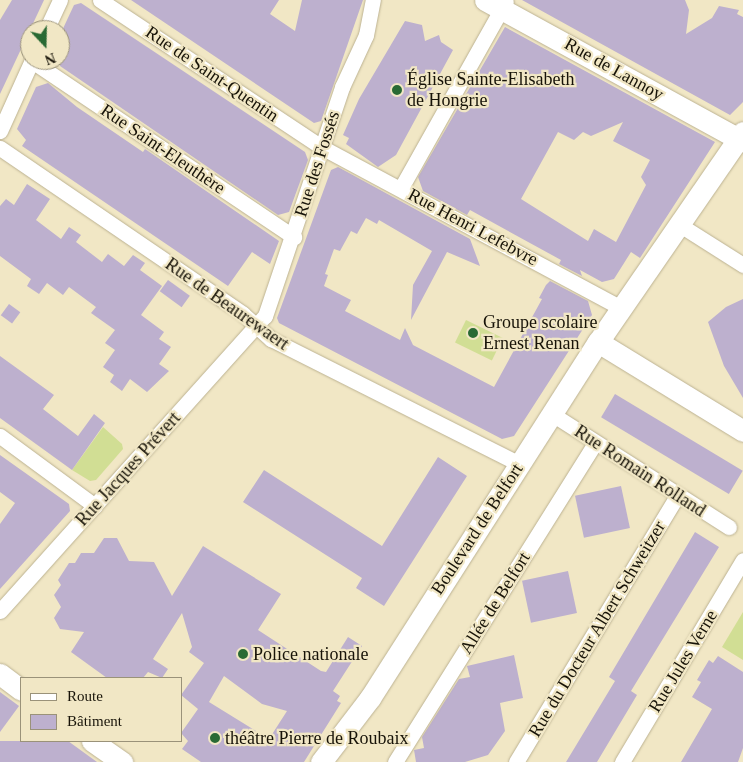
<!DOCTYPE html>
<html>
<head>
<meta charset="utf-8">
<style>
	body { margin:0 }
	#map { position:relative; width:743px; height:762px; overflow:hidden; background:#f1e7c5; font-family:"Times New Roman",serif }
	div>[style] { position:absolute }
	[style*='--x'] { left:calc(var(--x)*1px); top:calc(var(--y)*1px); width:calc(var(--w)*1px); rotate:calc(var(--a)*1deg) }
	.green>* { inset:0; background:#d1de94; transform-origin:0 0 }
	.building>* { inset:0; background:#bdb0ce; transform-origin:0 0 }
	.roads { filter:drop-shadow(0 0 1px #bcb292) drop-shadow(0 0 1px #bcb292) }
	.street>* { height:15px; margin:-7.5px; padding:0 7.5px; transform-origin:7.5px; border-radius:7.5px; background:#fff }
	.secondary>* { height:21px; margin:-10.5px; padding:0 10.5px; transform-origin:10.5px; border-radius:10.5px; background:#fff }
	.dots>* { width:14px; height:14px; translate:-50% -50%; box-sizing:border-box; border:2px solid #f1e7c5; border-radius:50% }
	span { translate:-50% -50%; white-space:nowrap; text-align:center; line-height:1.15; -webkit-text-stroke:4.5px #f1e7c5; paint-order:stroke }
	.street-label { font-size:18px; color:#171308 }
	.poi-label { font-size:18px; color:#171308 }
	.left { translate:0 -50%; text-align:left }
	.legend { position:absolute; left:20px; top:677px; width:162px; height:65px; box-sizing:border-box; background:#f1e7c5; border:1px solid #9a9279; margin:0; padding:6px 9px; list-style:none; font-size:15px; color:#171308 }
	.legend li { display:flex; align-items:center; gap:10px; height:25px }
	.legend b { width:25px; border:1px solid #9a9279 }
	.north { position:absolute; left:20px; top:20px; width:50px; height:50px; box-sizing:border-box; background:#f1e7c5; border:1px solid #9a9279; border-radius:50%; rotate:159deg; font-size:14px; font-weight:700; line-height:20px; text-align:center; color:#171308 }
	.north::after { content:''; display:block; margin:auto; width:18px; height:22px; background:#296a34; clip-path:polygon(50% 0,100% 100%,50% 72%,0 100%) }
</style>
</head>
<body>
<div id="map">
	<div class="green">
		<i style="left:466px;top:320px;width:41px;height:25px;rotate:26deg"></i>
		<i style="clip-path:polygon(103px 427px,122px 444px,123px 449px,96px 480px,90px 481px,72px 470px)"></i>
		<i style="clip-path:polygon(743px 612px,743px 660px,722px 647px)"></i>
	</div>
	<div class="building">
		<i style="clip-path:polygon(12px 0,44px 0,0 94px,0 20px)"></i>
		<i style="clip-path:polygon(131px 0,279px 0,270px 14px,295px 31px,302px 0,363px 0,321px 121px,314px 123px)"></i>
		<i style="clip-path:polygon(522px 0,685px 0,689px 10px,686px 34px,712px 18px,719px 6px,739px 10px,737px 14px,743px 17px,743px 102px,730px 115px)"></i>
		<i style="clip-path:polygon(81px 3px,305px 152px,308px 160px,289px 212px,278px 215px,60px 66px,60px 35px,74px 5px)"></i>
		<i style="clip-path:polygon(405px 21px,422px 25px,425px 41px,439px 35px,441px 42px,453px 50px,396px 155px,378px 167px,346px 144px,349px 138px,343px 135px,359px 99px)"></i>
		<i style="clip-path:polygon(evenodd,505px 27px,715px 142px,640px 258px,631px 252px,614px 279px,602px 282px,580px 270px,582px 276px,559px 264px,561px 260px,470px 210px,467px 215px,423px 191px,418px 177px,505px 27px,623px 122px,613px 141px,650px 160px,641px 177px,646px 185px,616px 242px,594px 229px,588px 241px,521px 199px,558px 132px,574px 140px,583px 132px,591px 136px,623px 122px)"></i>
		<i style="clip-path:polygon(48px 83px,77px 107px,143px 152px,145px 149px,279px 241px,270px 264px,252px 252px,228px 286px,22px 146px,26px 140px,17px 129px,36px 87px)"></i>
		<i style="clip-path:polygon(338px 167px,470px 239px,480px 266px,447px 252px,411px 320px,413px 285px,432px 251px,379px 220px,377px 224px,366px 218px,357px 234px,351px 231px,340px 251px,334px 249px,325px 274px,328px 275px,324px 286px,351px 300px,345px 311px,400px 340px,405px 328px,413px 345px,494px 387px,542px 299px,539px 298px,546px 285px,550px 281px,588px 301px,592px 315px,514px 436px,502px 439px,279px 323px,277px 318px,331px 170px)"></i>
		<i style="clip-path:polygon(27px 184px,50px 199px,36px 220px,61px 239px,69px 227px,81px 235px,76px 242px,102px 262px,108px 254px,124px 266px,133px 255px,145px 263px,140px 270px,162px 286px,141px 315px,164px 332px,159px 339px,171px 347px,159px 364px,169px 371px,147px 392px,130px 379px,122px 391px,110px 382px,114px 375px,103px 367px,115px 350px,105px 343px,115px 330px,91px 313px,96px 307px,69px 287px,63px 295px,47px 283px,39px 294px,27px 286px,31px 279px,0 256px,0 206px,6px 199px,14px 205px)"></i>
		<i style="left:168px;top:280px;width:27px;height:14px;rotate:36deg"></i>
		<i style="clip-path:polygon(743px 299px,743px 398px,724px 366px,708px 322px,726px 307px)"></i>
		<i style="left:9px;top:304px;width:14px;height:14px;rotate:36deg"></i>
		<i style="clip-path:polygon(0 356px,54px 395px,43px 409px,78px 436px,94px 414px,105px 423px,72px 470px,0 418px)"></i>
		<i style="left:615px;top:394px;width:149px;height:27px;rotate:31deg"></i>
		<i style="clip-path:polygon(0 455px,69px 504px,70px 511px,0 589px,0 524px,15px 503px,0 492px)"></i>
		<i style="clip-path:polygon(438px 457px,467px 476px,384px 606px,356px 588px,362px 578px,243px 502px,264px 470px,382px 546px)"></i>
		<i style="left:621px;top:486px;width:43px;height:47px;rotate:78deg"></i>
		<i style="clip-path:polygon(695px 532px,719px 547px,631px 691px,637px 695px,597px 762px,566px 762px,615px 681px,609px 677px)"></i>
		<i style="clip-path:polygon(evenodd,104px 538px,117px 538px,129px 561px,154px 562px,172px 596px,203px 546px,281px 594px,258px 630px,321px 671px,326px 672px,348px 637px,362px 646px,333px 691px,340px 696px,337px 701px,341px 703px,304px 762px,201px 762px,182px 749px,188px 741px,181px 733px,198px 709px,181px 695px,204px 663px,189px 652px,192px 647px,182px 613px,153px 659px,168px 669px,162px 678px,148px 672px,143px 678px,107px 678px,71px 652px,84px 632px,60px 629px,54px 618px,61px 607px,54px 595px,61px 585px,58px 580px,69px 563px,75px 563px,81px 553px,94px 553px,104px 538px,224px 676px,262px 704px,287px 711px,269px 739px,209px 702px,224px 676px)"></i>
		<i style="left:568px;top:571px;width:43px;height:47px;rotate:78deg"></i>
		<i style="clip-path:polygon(514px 655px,523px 698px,500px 703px,505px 731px,488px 755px,465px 762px,416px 762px,414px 750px,424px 748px,422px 737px,459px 679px,470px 677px,467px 666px)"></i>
		<i style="clip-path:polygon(718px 656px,743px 672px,743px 748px,738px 762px,681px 762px,712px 709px,692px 697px,701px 682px,697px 680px,709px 660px,713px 663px)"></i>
		<i style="clip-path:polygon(0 692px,19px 706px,0 732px)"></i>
		<i style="clip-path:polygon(0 741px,68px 741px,97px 762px,0 762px)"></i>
	</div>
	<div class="roads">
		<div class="street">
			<i style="--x:100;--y:0;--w:268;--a:33.6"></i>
			<i style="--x:323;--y:148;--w:338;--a:28.2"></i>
			<i style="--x:46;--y:30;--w:33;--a:-65"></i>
			<i style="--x:32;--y:61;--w:316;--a:33.9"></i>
			<i style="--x:0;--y:131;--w:78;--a:-65.7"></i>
			<i style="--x:0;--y:148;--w:294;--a:34.3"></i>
			<i style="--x:243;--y:314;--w:38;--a:42"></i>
			<i style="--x:271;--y:339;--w:278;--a:26.7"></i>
			<i style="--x:401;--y:188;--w:214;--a:-60.7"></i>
			<i style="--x:680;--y:225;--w:75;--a:32.4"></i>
			<i style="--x:552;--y:414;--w:210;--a:32.6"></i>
			<i style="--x:0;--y:436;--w:118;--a:36.4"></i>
			<i style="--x:0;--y:611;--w:397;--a:-48.1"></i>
			<i style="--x:265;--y:316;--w:242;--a:-71.4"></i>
			<i style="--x:342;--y:87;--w:57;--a:-65.2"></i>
			<i style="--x:366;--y:35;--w:36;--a:-79"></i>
			<i style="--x:395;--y:762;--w:377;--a:-57.9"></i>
			<i style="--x:516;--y:762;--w:311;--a:-58.8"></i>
			<i style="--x:622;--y:762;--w:235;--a:-59.1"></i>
		</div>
		<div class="secondary">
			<i style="--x:485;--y:0;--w:294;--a:28.7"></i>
			<i style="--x:598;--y:342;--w:170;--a:31.5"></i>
			<i style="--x:0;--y:674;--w:26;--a:37"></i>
			<i style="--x:92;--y:741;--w:37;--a:35"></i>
			<i style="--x:321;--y:762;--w:81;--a:-52.6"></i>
			<i style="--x:370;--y:698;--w:423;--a:-57.4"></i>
			<i style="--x:598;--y:342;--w:255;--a:-55.4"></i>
		</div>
	</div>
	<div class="dots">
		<i style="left:397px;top:90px;background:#296a34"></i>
		<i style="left:473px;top:333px;background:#296a34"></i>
		<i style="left:243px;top:654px;background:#296a34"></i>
		<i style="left:215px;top:738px;background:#296a34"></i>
	</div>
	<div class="street-label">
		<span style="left:614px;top:69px;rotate:29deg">Rue de Lannoy</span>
		<span style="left:212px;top:74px;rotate:34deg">Rue de Saint-Quentin</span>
		<span style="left:163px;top:149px;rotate:34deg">Rue Saint-Eleuthère</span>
		<span style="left:317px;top:164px;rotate:-72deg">Rue des Fossés</span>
		<span style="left:473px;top:227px;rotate:28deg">Rue Henri Lefebvre</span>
		<span style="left:227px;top:304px;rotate:35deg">Rue de Beaurewaert</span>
		<span style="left:128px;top:469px;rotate:-48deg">Rue Jacques Prévert</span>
		<span style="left:640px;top:471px;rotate:33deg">Rue Romain Rolland</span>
		<span style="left:477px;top:529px;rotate:-57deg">Boulevard de Belfort</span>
		<span style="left:495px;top:603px;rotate:-58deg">Allée de Belfort</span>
		<span style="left:597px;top:629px;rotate:-59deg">Rue du Docteur Albert Schweitzer</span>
		<span style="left:683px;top:661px;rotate:-59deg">Rue Jules Verne</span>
	</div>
	<div class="poi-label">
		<span class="left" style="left:407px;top:90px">Église Sainte-Elisabeth<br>de Hongrie</span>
		<span class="left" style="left:483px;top:333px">Groupe scolaire<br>Ernest Renan</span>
		<span class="left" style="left:253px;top:654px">Police nationale</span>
		<span class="left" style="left:225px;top:738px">théâtre Pierre de Roubaix</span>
	</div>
	<ul class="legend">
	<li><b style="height:6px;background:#fff"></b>Route</li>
	<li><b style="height:14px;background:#bdb0ce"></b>Bâtiment</li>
	</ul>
	<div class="north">N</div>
</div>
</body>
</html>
